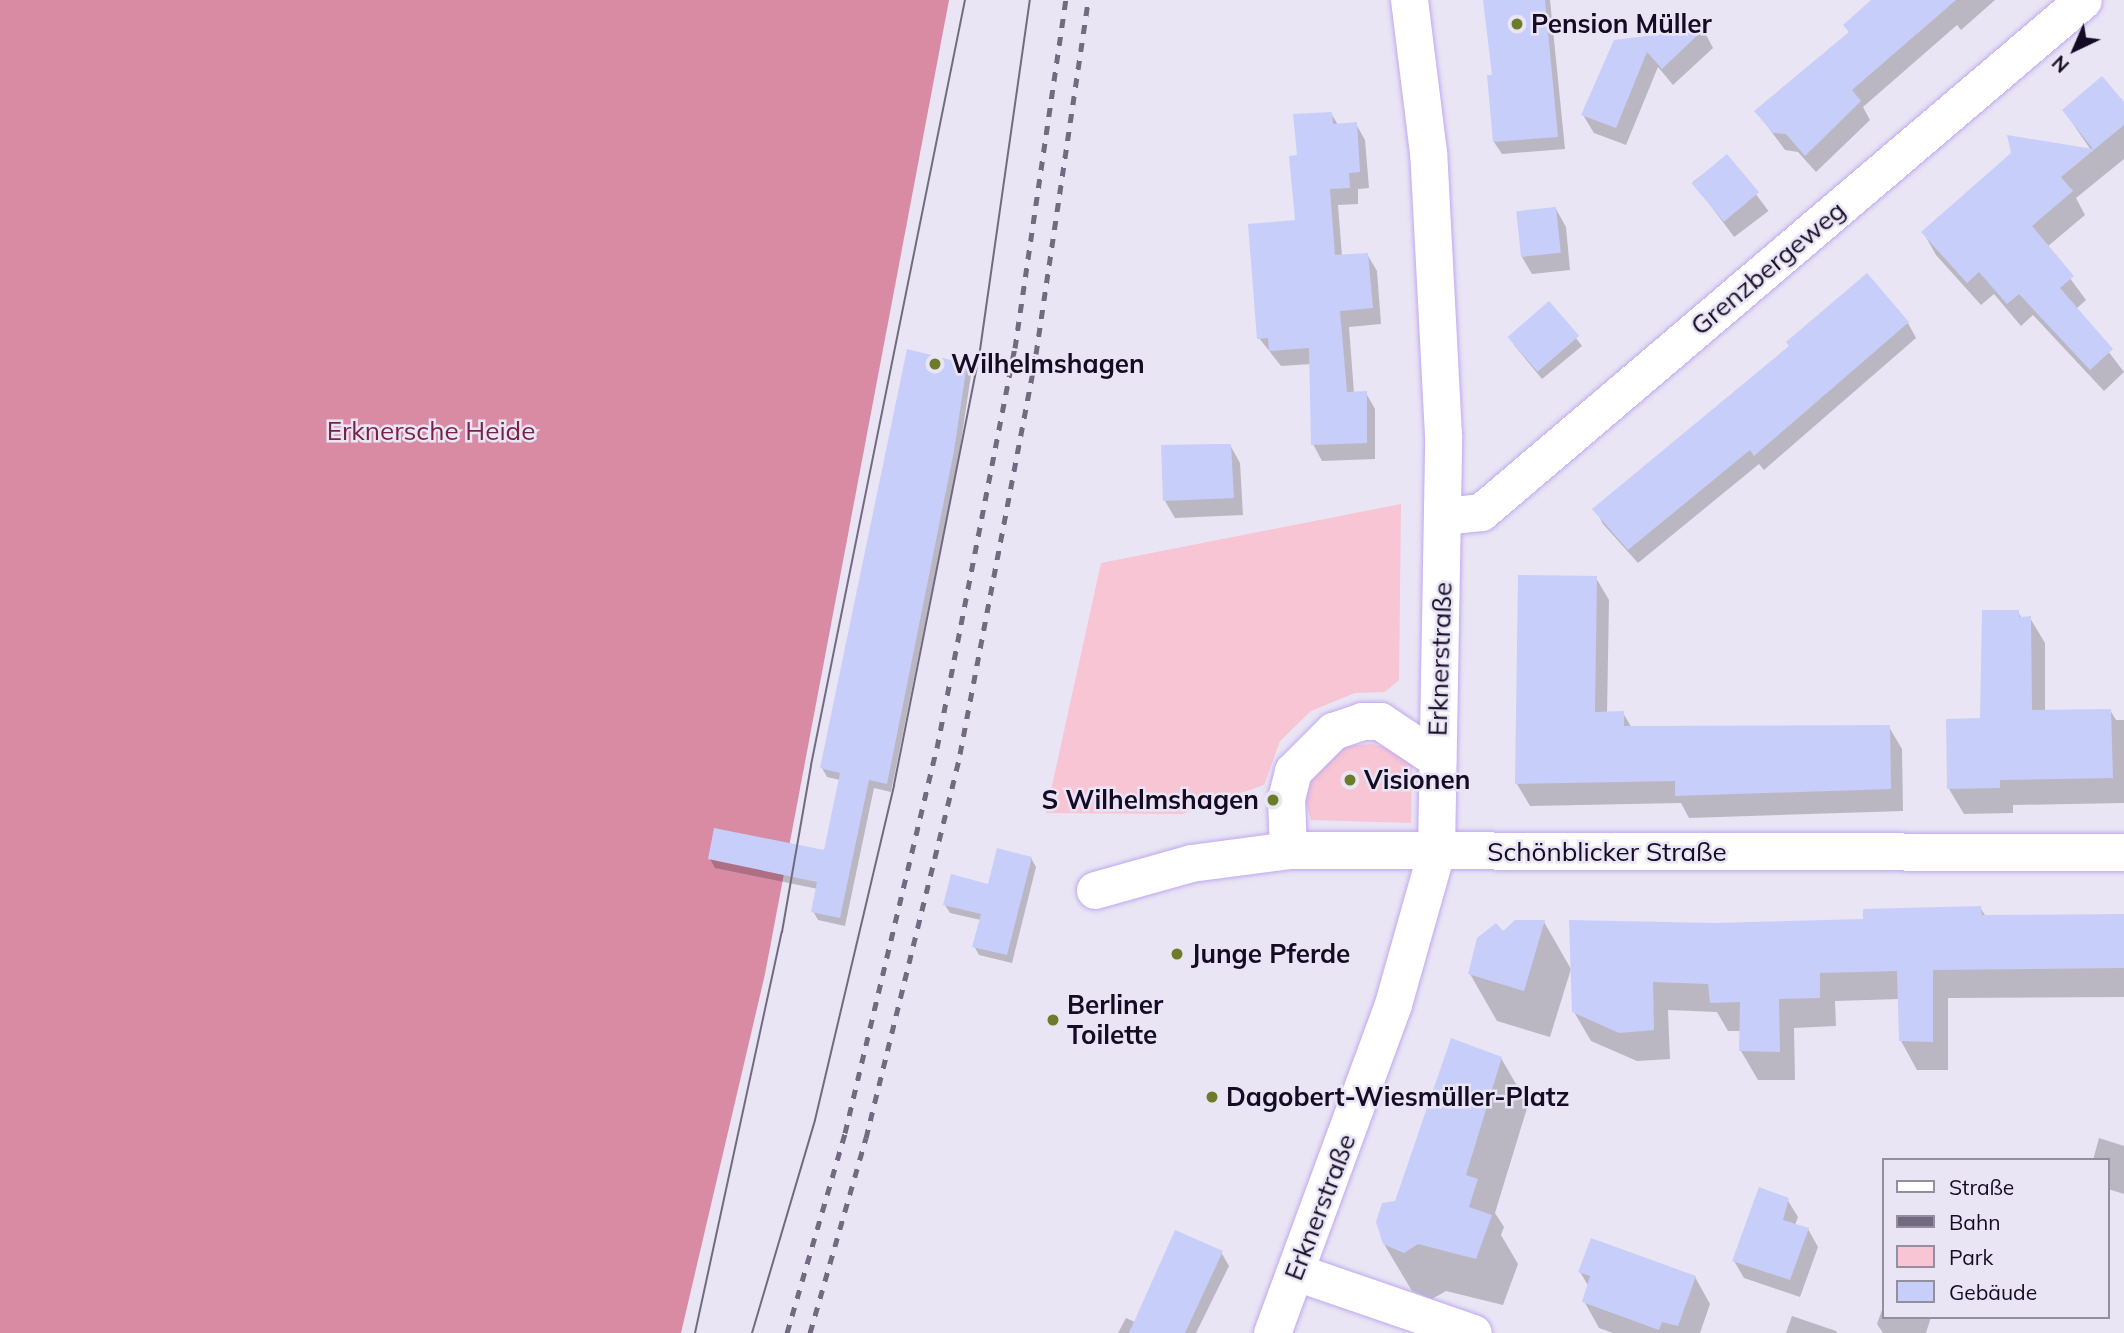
<!DOCTYPE html>
<html>
<head>
<meta charset="utf-8">
<style>
	body { margin:0 }
	#map { position:relative; width:2124px; height:1333px; overflow:hidden; background:#e9e5f4; font-family:Mulish,sans-serif }
	div>[style] { position:absolute }
	[style*='--x'] { left:calc(var(--x)*1px); top:calc(var(--y)*1px); width:calc(var(--w)*1px); rotate:calc(var(--a)*1deg) }
	.green>* { inset:0; background:#f7c5d4 }
	.forest>* { inset:0; background:#d98ba4 }
	.shadow>* { inset:0; background:#0003; transform-origin:0 0 }
	.building>* { inset:0; background:#c8cefa; transform-origin:0 0 }
	.roads { filter:drop-shadow(0 0 2px #c0a8f0) drop-shadow(0 0 2px #c0a8f0) }
	.minor>* { height:37px; margin:-18.5px; padding:0 18.5px; transform-origin:18.5px; border-radius:18.5px; background:#fff }
	.tram>* { height:2px; margin:-1px; padding:0 1px; transform-origin:1px; border-radius:1px; background:#726b80 }
	.rail>* { height:5px; margin-top:-2.5px; transform-origin:0; background:repeating-linear-gradient(90deg,#726b80 0 9px,transparent 0 18px) }
	.dots>* { width:19px; height:19px; translate:-50% -50%; box-sizing:border-box; border:4px solid #e9e5f4; border-radius:50% }
	span { translate:-50% -50%; white-space:nowrap; text-align:center; line-height:1.15; -webkit-text-stroke:5px #e9e5f4; paint-order:stroke }
	.poi-label { font-size:26px; color:#150b25; font-weight:700 }
	.left { translate:0 -50%; text-align:left }
	.right { translate:-100% -50%; text-align:right }
	.street-label { font-size:26px; color:#150b25 }
	.park-label { font-size:26px; color:#7a1f45 }
	.legend { position:absolute; left:1882px; top:1158px; width:228px; height:161px; box-sizing:border-box; background:#e9e5f4; border:2px solid #948ea1; margin:0; padding:9px 12px; list-style:none; font-size:21px; color:#150b25 }
	.legend li { display:flex; align-items:center; gap:14px; height:35px }
	.legend b { width:35px; border:2px solid #948ea1 }
	.north { position:absolute; left:2040px; top:14px; width:70px; height:70px; -webkit-text-stroke:5px #e9e5f4; paint-order:stroke; rotate:224deg; font-size:19px; font-weight:700; line-height:28px; text-align:center; color:#150b25 }
	.north::after { content:''; display:block; margin:auto; width:24px; height:32px; background:#150b25; clip-path:polygon(50% 0,100% 100%,50% 72%,0 100%) }
</style>
</head>
<body>
<div id="map">
	<div class="green">
		<i style="clip-path:polygon(1401px 504px,1399px 680px,1385px 692px,1355px 693px,1311px 711px,1280px 741px,1264px 785px,1182px 814px,1046px 813px,1101px 563px)"></i>
		<i style="clip-path:polygon(1372px 744px,1397px 750px,1412px 764px,1411px 823px,1311px 820px,1305px 799px,1308px 782px,1326px 757px,1345px 746px)"></i>
	</div>
	<div class="forest">
		<i style="clip-path:polygon(0 0,949px 0,765px 974px,681px 1333px,0 1333px)"></i>
	</div>
	<div class="shadow">
		<i style="clip-path:polygon(1484px 0,1550px 0,1565px 149px,1502px 154px,1494px 142px,1494px 76px)"></i>
		<i style="clip-path:polygon(1874px 0,1995px 0,1961px 30px,1957px 25px,1863px 107px,1870px 120px,1816px 172px,1798px 152px,1785px 150px,1756px 111px,1850px 34px,1845px 25px)"></i>
		<i style="clip-path:polygon(1704px 31px,1713px 48px,1673px 85px,1658px 67px,1626px 145px,1594px 133px,1583px 115px,1615px 42px)"></i>
		<i style="clip-path:polygon(2064px 111px,2124px 114px,2124px 159px,2076px 198px,2085px 215px,2047px 247px,2086px 300px,2076px 309px,2124px 372px,2104px 391px,2033px 315px,2021px 326px,1994px 294px,1981px 305px,1936px 255px,1923px 232px,2091px 150px)"></i>
		<i style="clip-path:polygon(1331px 113px,1338px 125px,1356px 124px,1365px 140px,1369px 188px,1358px 189px,1358px 204px,1338px 205px,1342px 256px,1367px 254px,1377px 271px,1381px 324px,1349px 327px,1354px 393px,1366px 393px,1375px 409px,1375px 459px,1322px 461px,1313px 444px,1311px 364px,1281px 366px,1259px 338px,1296px 222px,1298px 157px)"></i>
		<i style="left:1727px;top:156px;width:69px;height:43px;rotate:53deg"></i>
		<i style="clip-path:polygon(1556px 209px,1566px 227px,1570px 270px,1532px 274px,1522px 257px)"></i>
		<i style="clip-path:polygon(1549px 303px,1582px 346px,1542px 379px,1514px 345px)"></i>
		<i style="clip-path:polygon(1908px 323px,1916px 338px,1764px 470px,1759px 464px,1638px 563px,1603px 524px,1595px 509px)"></i>
		<i style="clip-path:polygon(966px 365px,971px 375px,958px 461px,891px 792px,874px 788px,845px 926px,818px 920px,813px 911px,818px 889px,715px 868px,710px 859px,825px 852px,840px 780px,827px 777px,822px 768px)"></i>
		<i style="clip-path:polygon(1230px 445px,1240px 463px,1243px 515px,1175px 518px,1165px 501px)"></i>
		<i style="clip-path:polygon(1596px 578px,1609px 600px,1607px 714px,1623px 713px,1632px 728px,1889px 727px,1902px 749px,1903px 811px,1689px 818px,1681px 803px,1530px 806px,1517px 784px)"></i>
		<i style="clip-path:polygon(2018px 612px,2022px 619px,2030px 618px,2045px 643px,2045px 712px,2110px 710px,2116px 720px,2124px 720px,2124px 803px,2013px 805px,2013px 813px,1964px 814px,1949px 789px,1981px 720px)"></i>
		<i style="clip-path:polygon(1031px 858px,1036px 867px,1012px 963px,979px 955px,974px 946px,981px 920px,950px 913px,945px 905px,989px 887px)"></i>
		<i style="clip-path:polygon(1980px 907px,1986px 917px,2124px 916px,2124px 997px,1948px 998px,1948px 1070px,1917px 1070px,1901px 1041px,1900px 999px,1835px 1001px,1836px 1026px,1794px 1028px,1795px 1080px,1758px 1080px,1741px 1051px,1741px 1031px,1728px 1031px,1717px 1012px,1668px 1010px,1670px 1059px,1637px 1061px,1591px 1041px,1574px 1012px,1714px 925px,1865px 921px)"></i>
		<i style="clip-path:polygon(1544px 922px,1571px 969px,1550px 1037px,1497px 1021px,1470px 974px,1503px 933px)"></i>
		<i style="clip-path:polygon(1501px 1058px,1528px 1105px,1495px 1213px,1504px 1227px,1501px 1235px,1518px 1264px,1503px 1305px,1446px 1291px,1432px 1299px,1412px 1291px,1384px 1244px,1397px 1202px)"></i>
		<i style="clip-path:polygon(2099px 1138px,2124px 1146px,2124px 1194px,2108px 1189px,2108px 1160px,2093px 1160px)"></i>
		<i style="clip-path:polygon(1787px 1199px,1798px 1217px,1795px 1225px,1808px 1229px,1818px 1247px,1800px 1297px,1744px 1278px,1734px 1261px)"></i>
		<i style="clip-path:polygon(1221px 1252px,1229px 1266px,1196px 1333px,1118px 1333px,1126px 1318px,1135px 1322px)"></i>
		<i style="clip-path:polygon(1580px 1272px,1695px 1277px,1710px 1304px,1700px 1333px,1613px 1333px,1599px 1328px,1584px 1301px,1589px 1287px)"></i>
		<i style="clip-path:polygon(1884px 1304px,1884px 1317px,1931px 1317px,1926px 1333px,1883px 1333px,1877px 1324px)"></i>
		<i style="clip-path:polygon(1792px 1316px,1836px 1331px,1837px 1333px,1786px 1333px)"></i>
	</div>
	<div class="building">
		<i style="clip-path:polygon(1483px 0,1545px 0,1558px 137px,1493px 142px,1487px 75px,1492px 75px)"></i>
		<i style="clip-path:polygon(1871px 0,1956px 0,1852px 90px,1861px 101px,1805px 156px,1786px 134px,1773px 133px,1754px 111px,1849px 32px,1843px 25px)"></i>
		<i style="clip-path:polygon(1704px 29px,1662px 69px,1647px 52px,1616px 128px,1581px 115px,1614px 40px)"></i>
		<i style="clip-path:polygon(2102px 76px,2124px 102px,2124px 125px,2061px 177px,2073px 191px,2032px 226px,2074px 276px,2060px 288px,2113px 349px,2090px 370px,2019px 294px,2007px 304px,1979px 272px,1967px 283px,1921px 232px,2011px 153px,2007px 135px,2093px 149px,2062px 110px)"></i>
		<i style="clip-path:polygon(1332px 112px,1333px 124px,1357px 122px,1360px 172px,1349px 173px,1350px 188px,1330px 189px,1335px 255px,1368px 253px,1373px 308px,1340px 311px,1347px 392px,1367px 391px,1367px 443px,1311px 445px,1309px 348px,1269px 351px,1268px 338px,1257px 339px,1248px 224px,1295px 220px,1289px 156px,1297px 155px,1293px 114px)"></i>
		<i style="left:1727px;top:154px;width:50px;height:46px;rotate:50deg"></i>
		<i style="left:1556px;top:207px;width:46px;height:40px;rotate:84deg"></i>
		<i style="clip-path:polygon(1867px 273px,1909px 322px,1754px 456px,1750px 450px,1628px 550px,1592px 509px,1789px 346px,1786px 342px)"></i>
		<i style="left:1549px;top:301px;width:46px;height:55px;rotate:49deg"></i>
		<i style="clip-path:polygon(907px 349px,967px 364px,954px 451px,887px 784px,869px 780px,840px 918px,811px 912px,817px 882px,708px 859px,714px 828px,824px 850px,840px 773px,820px 768px)"></i>
		<i style="clip-path:polygon(1215px 444px,1231px 444px,1234px 498px,1163px 501px,1161px 445px)"></i>
		<i style="clip-path:polygon(1518px 575px,1597px 576px,1595px 712px,1624px 711px,1624px 726px,1890px 725px,1891px 789px,1675px 796px,1675px 781px,1515px 784px)"></i>
		<i style="clip-path:polygon(1982px 610px,2019px 610px,2019px 617px,2031px 616px,2032px 710px,2111px 709px,2113px 778px,2000px 780px,2000px 788px,1947px 789px,1946px 719px,1980px 718px)"></i>
		<i style="clip-path:polygon(997px 848px,1032px 857px,1007px 955px,972px 947px,981px 914px,943px 905px,951px 874px,988px 884px)"></i>
		<i style="clip-path:polygon(1981px 906px,1982px 915px,2124px 914px,2124px 968px,1933px 970px,1933px 1042px,1899px 1041px,1897px 971px,1820px 973px,1820px 998px,1779px 999px,1780px 1052px,1739px 1051px,1740px 1002px,1710px 1003px,1708px 984px,1653px 982px,1654px 1030px,1619px 1033px,1572px 1012px,1569px 920px,1714px 923px,1863px 919px,1863px 909px)"></i>
		<i style="clip-path:polygon(1515px 920px,1545px 920px,1524px 991px,1468px 974px,1477px 938px,1496px 923px,1503px 931px)"></i>
		<i style="clip-path:polygon(1451px 1038px,1502px 1057px,1466px 1175px,1478px 1179px,1469px 1207px,1492px 1215px,1476px 1259px,1418px 1244px,1404px 1253px,1383px 1244px,1376px 1222px,1382px 1203px,1395px 1201px)"></i>
		<i style="clip-path:polygon(1759px 1187px,1789px 1198px,1783px 1220px,1809px 1228px,1790px 1280px,1732px 1261px)"></i>
		<i style="clip-path:polygon(1175px 1230px,1223px 1251px,1185px 1333px,1129px 1333px)"></i>
		<i style="clip-path:polygon(1591px 1238px,1696px 1276px,1678px 1326px,1662px 1322px,1659px 1330px,1582px 1302px,1590px 1276px,1578px 1272px)"></i>
	</div>
	<div class="roads">
		<div class="minor">
			<i style="--x:1444;--y:516;--w:37;--a:-6"></i>
			<i style="--x:1481;--y:512;--w:790;--a:-40.38"></i>
			<i style="--x:1288;--y:850;--w:51;--a:-92.2"></i>
			<i style="--x:1286;--y:799;--w:29;--a:-76"></i>
			<i style="--x:1293;--y:771;--w:57;--a:-45"></i>
			<i style="--x:1333;--y:731;--w:31;--a:-19"></i>
			<i style="--x:1362;--y:721;--w:18;--a:0"></i>
			<i style="--x:1380;--y:721;--w:69;--a:33.7"></i>
			<i style="--x:1095;--y:890;--w:100;--a:-15.7"></i>
			<i style="--x:1191;--y:863;--w:98;--a:-7.6"></i>
			<i style="--x:1288;--y:850;--w:836;--a:0.14"></i>
			<i style="--x:1296;--y:1272;--w:187;--a:19"></i>
			<i style="--x:1272;--y:1333;--w:351;--a:-69.8"></i>
			<i style="--x:1393;--y:1004;--w:158;--a:-74.2"></i>
			<i style="--x:1436;--y:852;--w:417;--a:-89"></i>
			<i style="--x:1443;--y:435;--w:283;--a:-93"></i>
			<i style="--x:1428;--y:152;--w:153;--a:-97.1"></i>
		</div>
	</div>
	<div class="tram">
		<i style="--x:695;--y:1333;--w:410;--a:-77.8"></i>
		<i style="--x:782;--y:932;--w:169;--a:-80.1"></i>
		<i style="--x:811;--y:765;--w:780;--a:-78.62"></i>
		<i style="--x:752;--y:1333;--w:222;--a:-73.5"></i>
		<i style="--x:815;--y:1120;--w:344;--a:-76.7"></i>
		<i style="--x:894;--y:785;--w:443;--a:-78.8"></i>
		<i style="--x:980;--y:350;--w:354;--a:-81.9"></i>
	</div>
	<div class="rail">
		<i style="--x:787;--y:1333;--w:208;--a:-73.8"></i>
		<i style="--x:845;--y:1133;--w:396;--a:-76.6"></i>
		<i style="--x:937;--y:748;--w:408;--a:-79"></i>
		<i style="--x:1015;--y:348;--w:352;--a:-81.7"></i>
		<i style="--x:810;--y:1333;--w:203;--a:-74"></i>
		<i style="--x:866;--y:1138;--w:395;--a:-76.2"></i>
		<i style="--x:960;--y:754;--w:407;--a:-79.2"></i>
		<i style="--x:1036;--y:354;--w:358;--a:-81.6"></i>
	</div>
	<div class="dots">
		<i style="left:1517px;top:24px;background:#6c7c2a"></i>
		<i style="left:935px;top:364px;background:#6c7c2a"></i>
		<i style="left:1350px;top:780px;background:#6c7c2a"></i>
		<i style="left:1273px;top:800px;background:#6c7c2a"></i>
		<i style="left:1177px;top:954px;background:#6c7c2a"></i>
		<i style="left:1053px;top:1020px;background:#6c7c2a"></i>
		<i style="left:1212px;top:1097px;background:#6c7c2a"></i>
	</div>
	<div class="poi-label">
		<span class="left" style="left:1531px;top:24px">Pension Müller</span>
		<span class="left" style="left:951px;top:364px">Wilhelmshagen</span>
		<span class="left" style="left:1364px;top:780px">Visionen</span>
		<span class="right" style="left:1259px;top:800px">S Wilhelmshagen</span>
		<span class="left" style="left:1191px;top:954px">Junge Pferde</span>
		<span class="left" style="left:1067px;top:1020px">Berliner<br>Toilette</span>
		<span class="left" style="left:1226px;top:1097px">Dagobert-Wiesmüller-Platz</span>
	</div>
	<div class="street-label">
		<span style="left:1768px;top:268px;rotate:-40deg">Grenzbergeweg</span>
		<span style="left:1440px;top:659px;rotate:-88deg">Erknerstraße</span>
		<span style="left:1607px;top:852px">Schönblicker Straße</span>
		<span style="left:1320px;top:1207px;rotate:-69deg">Erknerstraße</span>
	</div>
	<div class="park-label">
		<span style="left:431px;top:431px">Erknersche Heide</span>
	</div>
	<ul class="legend">
	<li><b style="height:9px;background:#fff"></b>Straße</li>
	<li><b style="height:9px;background:#726b80"></b>Bahn</li>
	<li><b style="height:19px;background:#f7c5d4"></b>Park</li>
	<li><b style="height:19px;background:#c8cefa"></b>Gebäude</li>
	</ul>
	<div class="north">N</div>
</div>
</body>
</html>
